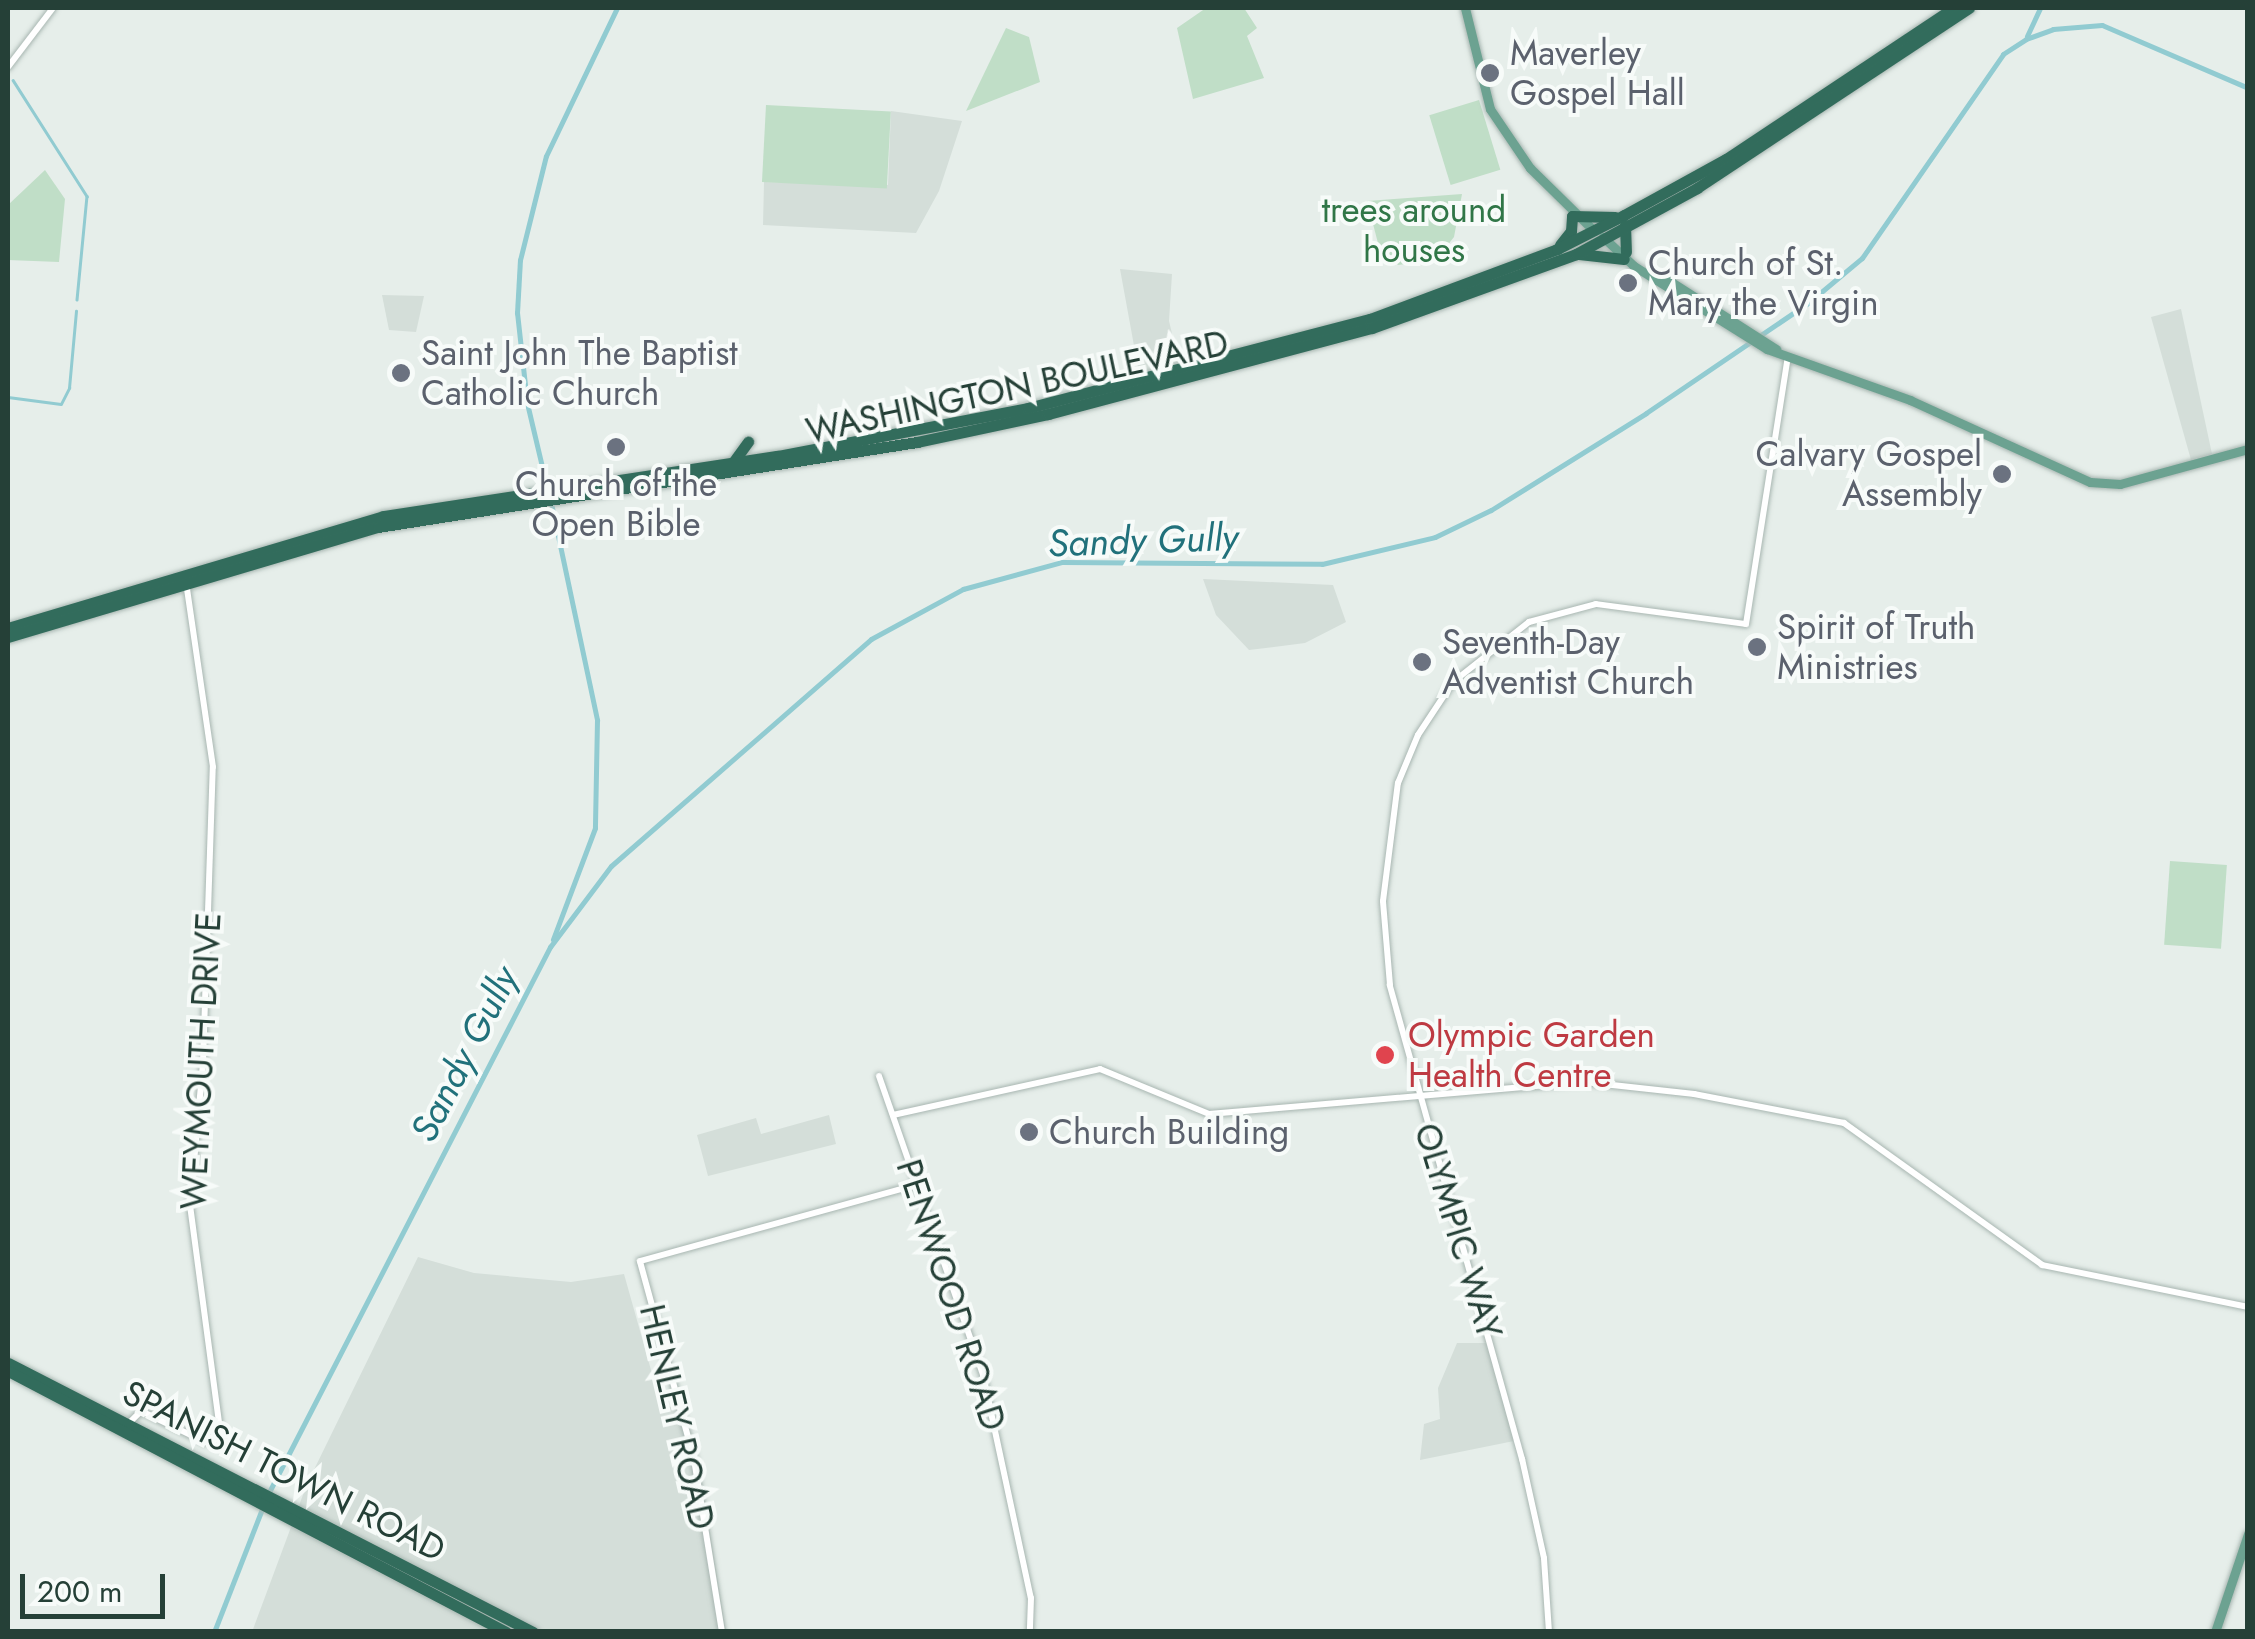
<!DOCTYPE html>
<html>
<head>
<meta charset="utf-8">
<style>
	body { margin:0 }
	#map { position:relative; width:2255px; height:1639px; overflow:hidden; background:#e6eeea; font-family:Jost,sans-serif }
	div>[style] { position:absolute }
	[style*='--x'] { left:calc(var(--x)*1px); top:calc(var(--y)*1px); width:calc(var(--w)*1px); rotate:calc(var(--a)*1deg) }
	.built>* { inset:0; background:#d4ded9 }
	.green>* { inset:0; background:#c0dec7; transform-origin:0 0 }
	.stream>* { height:2.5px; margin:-1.25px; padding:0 1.25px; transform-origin:1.25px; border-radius:1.25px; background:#91cbd1 }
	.canal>* { height:5px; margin:-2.5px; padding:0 2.5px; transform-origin:2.5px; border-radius:2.5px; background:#91cbd1 }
	.roads { filter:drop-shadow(0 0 2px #a8b6b1) drop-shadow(0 0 2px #a8b6b1) }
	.minor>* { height:6px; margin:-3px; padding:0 3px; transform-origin:3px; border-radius:3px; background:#fff }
	.major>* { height:9px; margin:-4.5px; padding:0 4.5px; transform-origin:4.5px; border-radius:4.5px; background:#6ca291 }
	.highway>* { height:11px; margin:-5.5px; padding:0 5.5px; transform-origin:5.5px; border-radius:5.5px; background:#326c5c }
	.dots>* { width:28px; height:28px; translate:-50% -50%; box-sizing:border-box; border:5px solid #f7fbf9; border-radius:50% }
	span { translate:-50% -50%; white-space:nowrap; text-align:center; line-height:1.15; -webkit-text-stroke:8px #f7fbf9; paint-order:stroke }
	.worship-label { font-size:35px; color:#5b616d }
	.left { translate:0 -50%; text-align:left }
	.right { translate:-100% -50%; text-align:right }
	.park-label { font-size:35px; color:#307647 }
	.street-label { font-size:35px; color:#254037 }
	.health-label { font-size:35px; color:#be3a42 }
	.water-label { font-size:38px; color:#21717b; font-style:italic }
	.frame { position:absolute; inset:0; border:10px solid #254037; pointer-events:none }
	.scale { position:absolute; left:20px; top:1574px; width:145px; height:45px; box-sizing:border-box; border:5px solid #254037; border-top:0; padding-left:12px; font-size:30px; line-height:35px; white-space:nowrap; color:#254037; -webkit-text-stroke:8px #f7fbf9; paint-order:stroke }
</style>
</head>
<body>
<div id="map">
	<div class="built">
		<i style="clip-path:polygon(891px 111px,962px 121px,939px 191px,916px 233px,763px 225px,764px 182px,888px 185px)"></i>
		<i style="clip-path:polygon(1120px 269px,1172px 274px,1169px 321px,1179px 363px,1139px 373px)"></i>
		<i style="clip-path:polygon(382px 295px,424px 296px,416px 332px,389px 330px)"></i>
		<i style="clip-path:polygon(2181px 309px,2212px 454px,2191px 460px,2151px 317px)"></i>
		<i style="clip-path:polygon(1203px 579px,1333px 585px,1346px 622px,1305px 643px,1249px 650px,1216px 615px)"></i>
		<i style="clip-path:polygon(829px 1115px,836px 1144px,708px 1176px,697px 1135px,756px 1118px,761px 1134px)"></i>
		<i style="clip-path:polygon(418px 1257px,474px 1273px,571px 1282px,624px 1274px,660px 1402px,684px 1413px,700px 1469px,726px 1631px,252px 1632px,307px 1484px)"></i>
		<i style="clip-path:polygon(1457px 1343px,1488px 1343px,1514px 1441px,1420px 1460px,1424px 1424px,1440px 1419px,1438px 1388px)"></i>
	</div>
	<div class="green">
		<i style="clip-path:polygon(1206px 8px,1244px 8px,1257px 28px,1247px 36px,1264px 78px,1193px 99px,1177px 28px)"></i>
		<i style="clip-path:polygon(1006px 28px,1029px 37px,1040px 82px,966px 111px)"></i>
		<i style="left:1479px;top:100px;width:73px;height:52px;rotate:73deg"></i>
		<i style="left:766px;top:105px;width:125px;height:77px;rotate:3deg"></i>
		<i style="clip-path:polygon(45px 170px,65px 199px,59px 262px,8px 260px,8px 205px)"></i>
		<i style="clip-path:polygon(1462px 194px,1454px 237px,1436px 260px,1398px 265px,1379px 247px,1367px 201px)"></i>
		<i style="left:2170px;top:861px;width:57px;height:84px;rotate:4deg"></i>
	</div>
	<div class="stream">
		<i style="--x:13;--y:80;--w:138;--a:57.5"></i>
		<i style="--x:87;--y:196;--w:104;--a:95.5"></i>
		<i style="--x:8;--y:397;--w:53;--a:7.5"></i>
		<i style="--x:61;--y:404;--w:18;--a:-63"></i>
		<i style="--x:69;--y:388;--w:77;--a:-84.8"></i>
	</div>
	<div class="canal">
		<i style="--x:2027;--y:36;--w:31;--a:-65"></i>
		<i style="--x:548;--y:492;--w:91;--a:-103.3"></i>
		<i style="--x:527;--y:403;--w:91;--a:-96.3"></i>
		<i style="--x:517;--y:313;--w:53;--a:-86.8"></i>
		<i style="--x:520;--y:260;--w:107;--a:-76"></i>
		<i style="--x:546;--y:156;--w:164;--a:-64.4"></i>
		<i style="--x:551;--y:503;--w:222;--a:78"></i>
		<i style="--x:597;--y:720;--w:108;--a:91.1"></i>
		<i style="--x:595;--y:828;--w:119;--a:110.7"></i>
		<i style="--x:267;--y:1496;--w:618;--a:-62.73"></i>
		<i style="--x:550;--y:947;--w:101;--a:-53"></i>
		<i style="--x:611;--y:866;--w:345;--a:-41.1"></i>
		<i style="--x:871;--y:639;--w:105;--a:-28.5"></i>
		<i style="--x:963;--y:589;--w:103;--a:-15.3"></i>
		<i style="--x:1062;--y:562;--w:260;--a:0.4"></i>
		<i style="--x:1322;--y:564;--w:116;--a:-13.4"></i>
		<i style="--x:1435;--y:537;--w:62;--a:-25.7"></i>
		<i style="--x:1491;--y:510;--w:183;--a:-32"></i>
		<i style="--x:1646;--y:413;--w:196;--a:-34.2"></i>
		<i style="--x:1808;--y:303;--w:70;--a:-39.8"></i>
		<i style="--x:1862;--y:258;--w:248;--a:-55.3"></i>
		<i style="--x:2003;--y:54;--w:27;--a:-33"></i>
		<i style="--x:2026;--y:39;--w:29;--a:-20"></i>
		<i style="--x:2053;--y:29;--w:49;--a:-4.7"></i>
		<i style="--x:2102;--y:25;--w:159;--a:23.3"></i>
		<i style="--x:214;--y:1632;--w:135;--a:-68.7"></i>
	</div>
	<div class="roads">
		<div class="minor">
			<i style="--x:8;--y:67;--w:74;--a:-52.7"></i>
			<i style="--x:879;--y:1076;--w:317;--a:70.8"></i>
			<i style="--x:983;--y:1375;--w:228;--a:77.9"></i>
			<i style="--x:1031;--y:1598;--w:34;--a:92"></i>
			<i style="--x:893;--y:1115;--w:212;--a:-12.5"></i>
			<i style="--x:1100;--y:1069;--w:118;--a:22.4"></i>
			<i style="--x:1209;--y:1114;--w:377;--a:-4.9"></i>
			<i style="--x:1585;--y:1082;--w:110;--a:6.3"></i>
			<i style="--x:1694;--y:1094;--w:153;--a:10.9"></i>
			<i style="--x:1844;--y:1123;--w:244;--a:35.6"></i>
			<i style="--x:2042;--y:1265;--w:210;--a:11.5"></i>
			<i style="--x:128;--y:1424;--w:18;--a:-45"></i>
			<i style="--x:141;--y:1411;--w:71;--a:25.8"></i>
			<i style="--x:205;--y:1442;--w:10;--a:-11"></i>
			<i style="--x:215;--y:1440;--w:11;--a:-63"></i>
			<i style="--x:220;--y:1430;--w:226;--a:-97.6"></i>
			<i style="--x:190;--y:1206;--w:145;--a:-84.8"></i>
			<i style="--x:203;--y:1062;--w:295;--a:-88.1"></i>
			<i style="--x:213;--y:767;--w:188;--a:-98.3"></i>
			<i style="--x:722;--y:1632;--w:175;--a:-99.2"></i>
			<i style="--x:694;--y:1459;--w:205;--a:-105.3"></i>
			<i style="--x:640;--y:1261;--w:289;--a:-15.4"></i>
			<i style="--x:1549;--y:1632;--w:74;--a:-93.9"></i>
			<i style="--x:1544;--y:1558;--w:101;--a:-102.5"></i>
			<i style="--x:1522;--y:1459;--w:492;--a:-105.6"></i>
			<i style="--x:1390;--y:985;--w:84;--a:-94.8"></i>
			<i style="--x:1383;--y:901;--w:119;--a:-82.8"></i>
			<i style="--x:1398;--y:783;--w:52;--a:-67.4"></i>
			<i style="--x:1418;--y:735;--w:64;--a:-56.6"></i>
			<i style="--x:1453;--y:682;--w:97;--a:-38.3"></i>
			<i style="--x:1529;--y:622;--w:69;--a:-15"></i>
			<i style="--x:1596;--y:604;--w:151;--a:7.6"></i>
			<i style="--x:1746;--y:624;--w:271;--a:-81.1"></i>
		</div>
		<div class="major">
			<i style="--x:1465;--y:8;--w:104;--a:76.1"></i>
			<i style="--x:1490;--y:109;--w:71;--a:55.9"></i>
			<i style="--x:1530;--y:168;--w:90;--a:44.5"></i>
			<i style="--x:1603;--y:237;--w:42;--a:43.1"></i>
			<i style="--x:1634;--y:266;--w:157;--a:32"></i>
			<i style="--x:1767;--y:349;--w:152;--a:19.6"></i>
			<i style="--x:1910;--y:400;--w:198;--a:24.5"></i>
			<i style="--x:2090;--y:482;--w:30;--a:4"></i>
			<i style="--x:2120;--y:484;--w:133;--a:-15.3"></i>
			<i style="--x:1665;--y:278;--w:132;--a:32.6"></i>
			<i style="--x:2215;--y:1632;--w:103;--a:-71.4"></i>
		</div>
		<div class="highway">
			<i style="--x:1625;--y:225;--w:27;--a:88"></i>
			<i style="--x:1560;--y:245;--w:18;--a:-52"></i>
			<i style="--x:1571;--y:231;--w:15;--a:-86"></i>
			<i style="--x:1572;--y:216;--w:43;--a:1.3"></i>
			<i style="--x:1579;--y:254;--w:45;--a:6.3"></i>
			<i style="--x:734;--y:461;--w:24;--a:-54"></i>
			<i style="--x:8;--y:628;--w:391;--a:-16.6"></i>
			<i style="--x:383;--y:516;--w:399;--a:-8.7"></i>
			<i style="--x:777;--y:456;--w:256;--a:-10.8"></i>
			<i style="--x:1028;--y:408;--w:353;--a:-14.6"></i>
			<i style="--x:1370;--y:319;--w:200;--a:-20.5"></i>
			<i style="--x:1557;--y:249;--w:75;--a:-26.9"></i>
			<i style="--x:1624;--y:215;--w:116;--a:-28.8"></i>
			<i style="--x:1726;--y:159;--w:273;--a:-33.6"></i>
			<i style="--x:8;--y:637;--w:386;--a:-16.6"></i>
			<i style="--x:378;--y:527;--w:546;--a:-8.96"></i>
			<i style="--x:917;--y:442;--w:134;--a:-12.1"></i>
			<i style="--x:1048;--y:414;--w:335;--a:-14.9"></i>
			<i style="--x:1372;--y:328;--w:217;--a:-19.9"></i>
			<i style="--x:1576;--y:254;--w:138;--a:-28.6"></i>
			<i style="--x:1697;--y:188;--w:326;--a:-33.5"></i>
			<i style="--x:8;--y:1363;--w:590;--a:27.13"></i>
			<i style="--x:8;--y:1371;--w:562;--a:27.66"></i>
		</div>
	</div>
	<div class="dots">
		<i style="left:1490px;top:73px;background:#6b7280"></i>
		<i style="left:1628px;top:283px;background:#6b7280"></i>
		<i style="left:401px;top:373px;background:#6b7280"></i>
		<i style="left:616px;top:447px;background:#6b7280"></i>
		<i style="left:2002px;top:474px;background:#6b7280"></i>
		<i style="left:1757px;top:647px;background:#6b7280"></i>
		<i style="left:1422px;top:662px;background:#6b7280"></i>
		<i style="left:1385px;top:1055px;background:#e0444e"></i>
		<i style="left:1029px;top:1132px;background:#6b7280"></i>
	</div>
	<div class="worship-label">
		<span class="left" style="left:1510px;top:73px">Maverley<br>Gospel Hall</span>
		<span class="left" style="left:1648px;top:283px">Church of St.<br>Mary the Virgin</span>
		<span class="left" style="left:421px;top:373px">Saint John The Baptist<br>Catholic Church</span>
		<span class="right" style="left:1982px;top:474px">Calvary Gospel<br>Assembly</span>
		<span style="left:616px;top:504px">Church of the<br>Open Bible</span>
		<span class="left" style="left:1777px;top:647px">Spirit of Truth<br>Ministries</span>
		<span class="left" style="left:1442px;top:662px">Seventh-Day<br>Adventist Church</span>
		<span class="left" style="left:1049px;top:1132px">Church Building</span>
	</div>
	<div class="park-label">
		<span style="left:1414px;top:230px">trees around<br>houses</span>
	</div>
	<div class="street-label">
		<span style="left:1017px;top:387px;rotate:-12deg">WASHINGTON BOULEVARD</span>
		<span style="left:201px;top:1061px;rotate:-87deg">WEYMOUTH DRIVE</span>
		<span style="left:1458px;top:1231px;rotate:73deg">OLYMPIC WAY</span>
		<span style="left:951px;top:1295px;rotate:72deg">PENWOOD ROAD</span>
		<span style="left:677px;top:1417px;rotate:77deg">HENLEY ROAD</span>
		<span style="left:284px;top:1471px;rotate:27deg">SPANISH TOWN ROAD</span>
	</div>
	<div class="health-label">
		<span class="left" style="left:1408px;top:1055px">Olympic Garden<br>Health Centre</span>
	</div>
	<div class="water-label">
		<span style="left:1143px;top:540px;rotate:-2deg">Sandy Gully</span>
		<span style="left:464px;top:1054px;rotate:-63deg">Sandy Gully</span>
	</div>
	<div class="frame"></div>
	<div class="scale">200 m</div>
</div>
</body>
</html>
